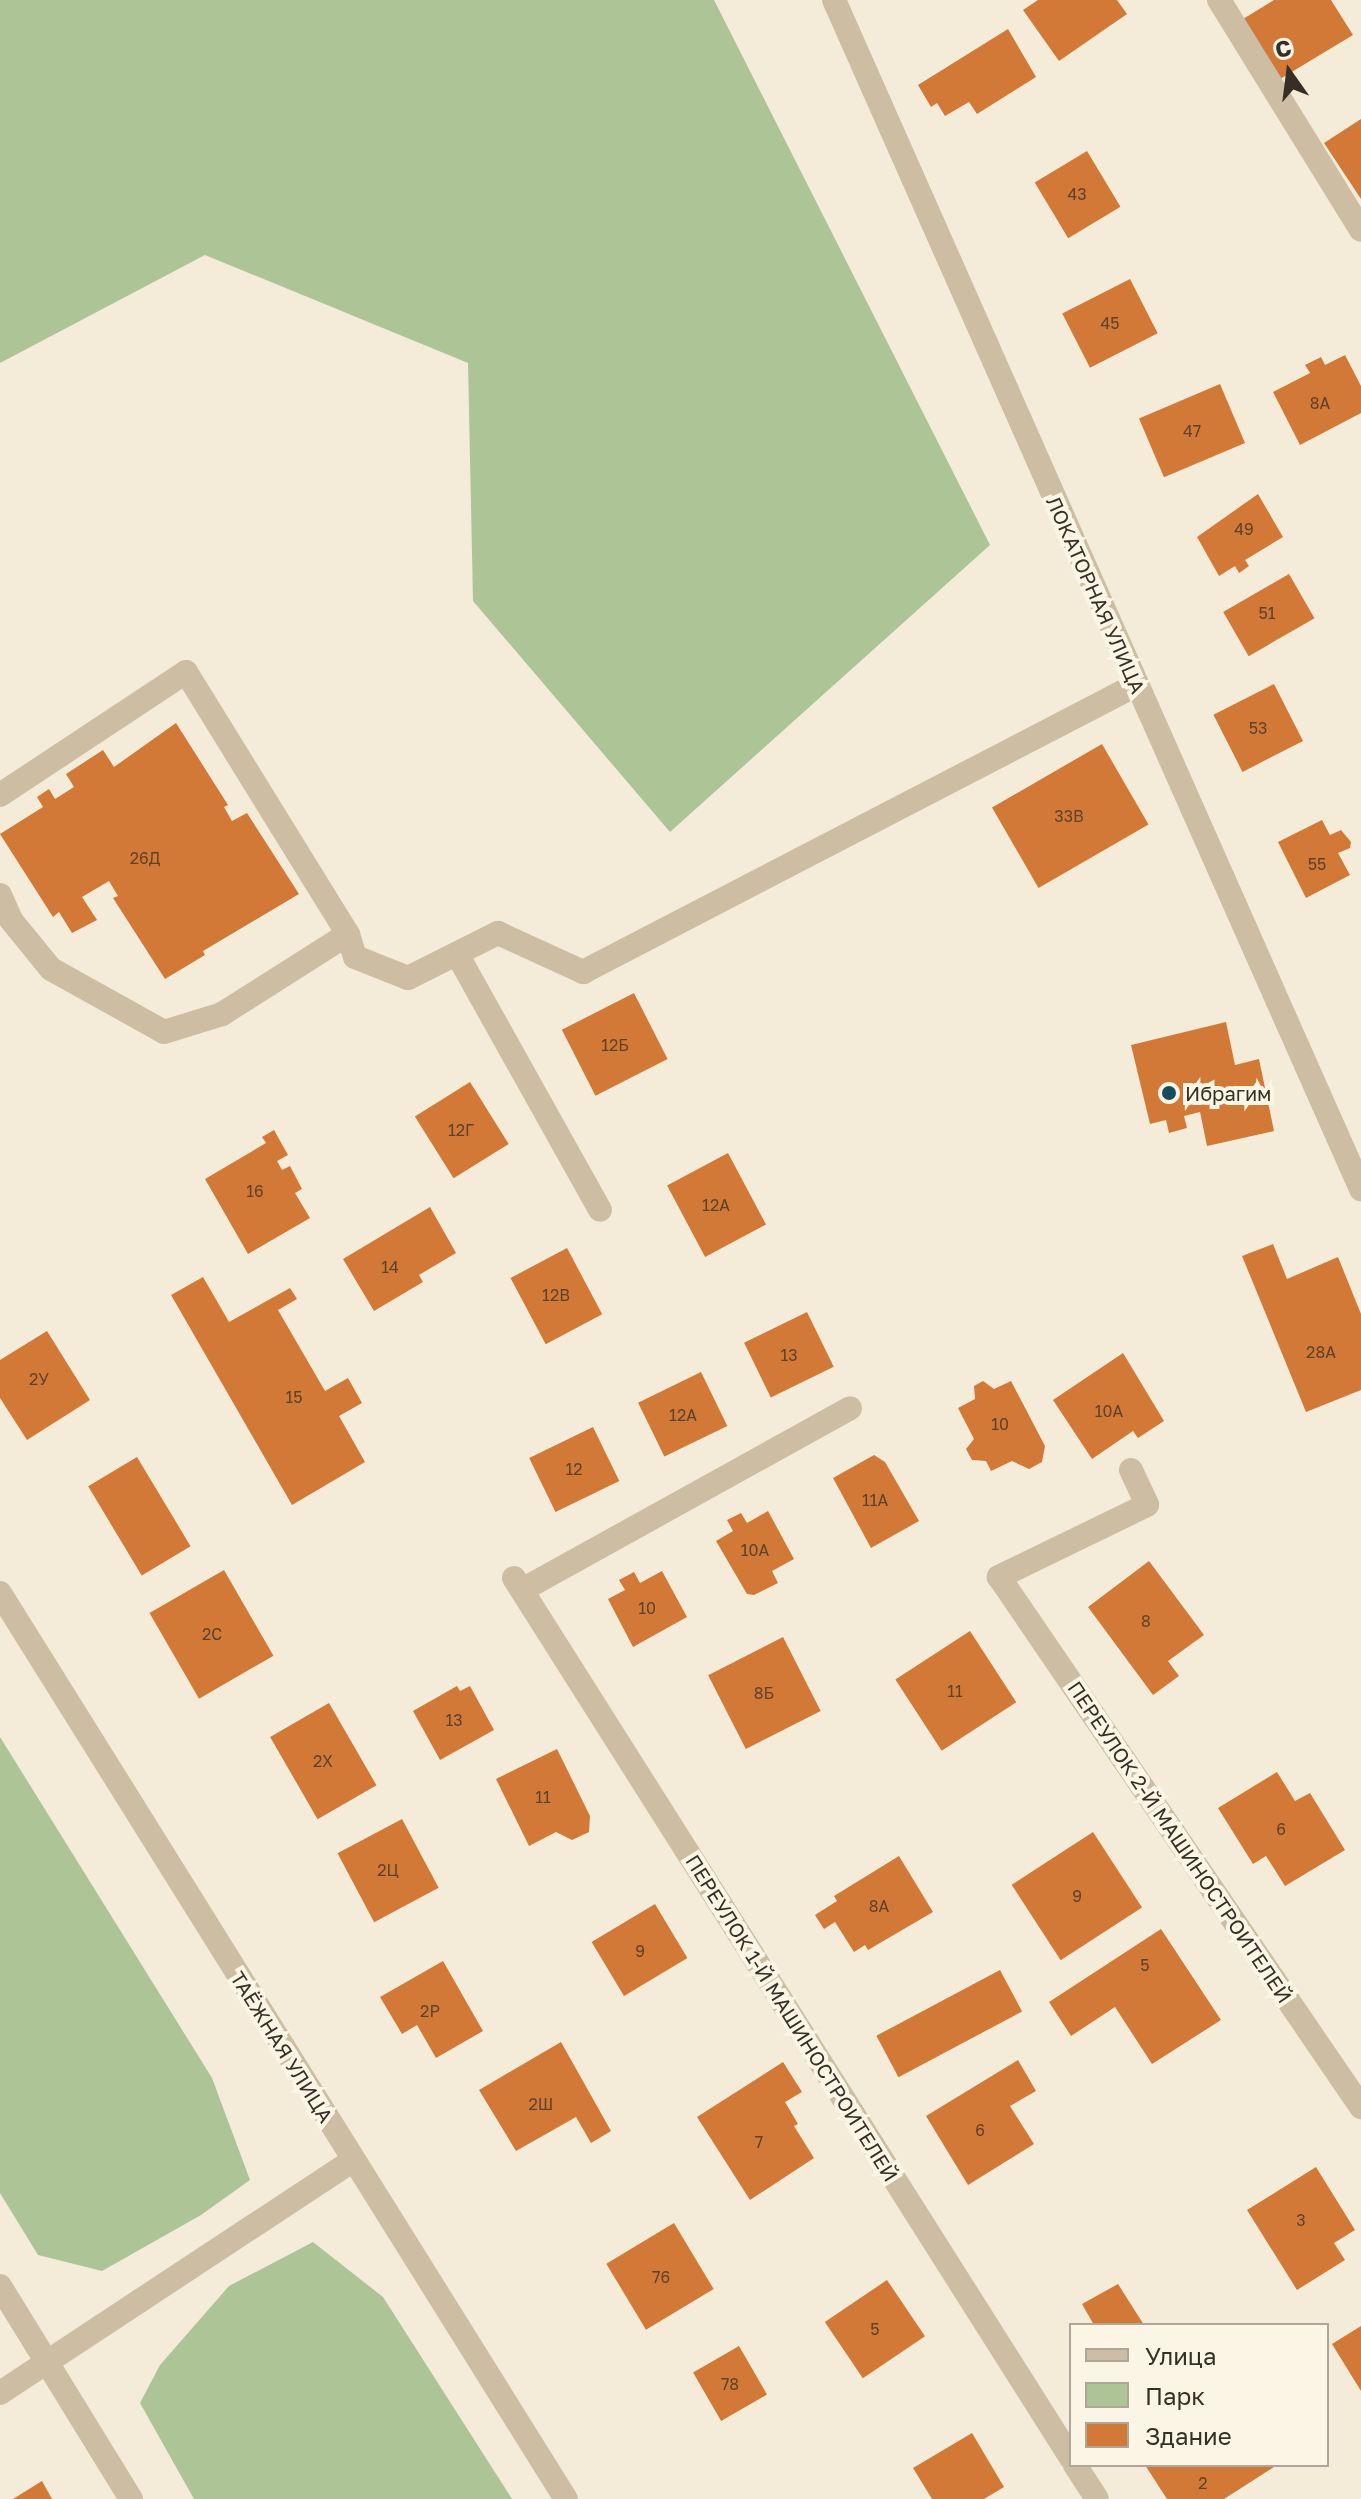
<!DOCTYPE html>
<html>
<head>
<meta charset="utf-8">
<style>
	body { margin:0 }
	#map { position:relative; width:1361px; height:2499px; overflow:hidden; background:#f4ecd8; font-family:"Golos Text",sans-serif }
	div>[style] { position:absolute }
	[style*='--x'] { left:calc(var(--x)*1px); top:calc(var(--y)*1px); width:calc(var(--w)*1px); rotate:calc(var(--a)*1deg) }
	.green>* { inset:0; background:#adc497 }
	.building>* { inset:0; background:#d27938; transform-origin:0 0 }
	.minor>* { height:24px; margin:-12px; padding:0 12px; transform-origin:12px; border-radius:12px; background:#cdbea3 }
	.dots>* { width:22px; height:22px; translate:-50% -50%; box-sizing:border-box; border:4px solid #fbf5e5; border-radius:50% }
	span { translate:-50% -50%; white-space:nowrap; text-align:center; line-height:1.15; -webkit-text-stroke:8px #fbf5e5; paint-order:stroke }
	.number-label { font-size:16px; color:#5e422a }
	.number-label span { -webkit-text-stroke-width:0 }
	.street-label { font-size:20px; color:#372f26 }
	.poi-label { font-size:20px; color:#372f26 }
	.left { translate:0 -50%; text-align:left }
	.legend { position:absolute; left:1069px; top:2323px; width:260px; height:144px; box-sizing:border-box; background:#fbf5e5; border:2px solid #ada699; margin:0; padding:10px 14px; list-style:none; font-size:24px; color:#372f26 }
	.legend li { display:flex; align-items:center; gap:16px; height:40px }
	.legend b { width:40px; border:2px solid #ada699 }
	.north { position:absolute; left:1249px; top:32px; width:80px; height:80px; -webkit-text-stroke:6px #fbf5e5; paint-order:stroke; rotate:346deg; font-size:22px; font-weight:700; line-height:32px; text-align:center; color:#372f26 }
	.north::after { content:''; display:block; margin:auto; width:28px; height:36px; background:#372f26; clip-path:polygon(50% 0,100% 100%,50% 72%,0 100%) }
</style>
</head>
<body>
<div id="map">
	<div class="green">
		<i style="clip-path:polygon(0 0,714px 0,990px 545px,670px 832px,473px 601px,468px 363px,205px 255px,0 363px)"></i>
		<i style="clip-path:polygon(0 1737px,212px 2078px,250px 2180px,201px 2215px,102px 2271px,38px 2255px,0 2193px)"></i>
		<i style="clip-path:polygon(313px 2242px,383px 2297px,512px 2499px,194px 2499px,140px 2403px,160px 2365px,229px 2286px)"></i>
	</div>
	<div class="building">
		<i style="clip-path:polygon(1038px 0,1117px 0,1127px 14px,1059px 61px,1023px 10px)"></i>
		<i style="clip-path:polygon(1274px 0,1331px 0,1353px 35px,1280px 79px,1243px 19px)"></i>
		<i style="clip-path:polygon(1008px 29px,1036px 77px,977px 114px,969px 102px,945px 116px,937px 103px,931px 107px,918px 85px)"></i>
		<i style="clip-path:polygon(1361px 119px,1361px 199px,1324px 143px)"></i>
		<i style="left:1087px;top:151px;width:65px;height:61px;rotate:59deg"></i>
		<i style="left:1130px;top:279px;width:61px;height:76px;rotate:63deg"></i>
		<i style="clip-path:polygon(1345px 355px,1361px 386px,1361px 413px,1300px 445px,1273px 392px,1310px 373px,1305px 365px,1321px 357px,1325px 365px)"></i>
		<i style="left:1220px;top:384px;width:64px;height:88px;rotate:67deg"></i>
		<i style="clip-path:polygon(1258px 494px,1283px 537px,1245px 560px,1249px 566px,1239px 573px,1235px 566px,1219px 576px,1197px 537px)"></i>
		<i style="left:1289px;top:574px;width:51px;height:76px;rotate:60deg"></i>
		<i style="left:1274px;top:684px;width:64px;height:68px;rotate:63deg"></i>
		<i style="clip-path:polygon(176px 723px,228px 805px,224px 807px,232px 821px,247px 813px,299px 894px,203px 951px,205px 955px,165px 979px,113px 898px,118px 896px,109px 881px,82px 897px,97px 920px,72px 933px,59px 912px,53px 917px,0 834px,43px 807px,37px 797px,49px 789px,55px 799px,74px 787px,66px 774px,103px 750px,114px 767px)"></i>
		<i style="left:1102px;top:744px;width:93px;height:127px;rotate:60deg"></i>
		<i style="clip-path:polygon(1322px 820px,1330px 835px,1341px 830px,1351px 842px,1350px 848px,1338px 853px,1350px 875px,1306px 898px,1278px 842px)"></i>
		<i style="left:634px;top:993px;width:74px;height:81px;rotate:63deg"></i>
		<i style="clip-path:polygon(1226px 1022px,1235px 1065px,1259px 1059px,1274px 1131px,1207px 1146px,1200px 1112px,1184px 1116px,1187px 1128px,1169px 1133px,1166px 1120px,1150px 1124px,1131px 1045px)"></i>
		<i style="left:470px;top:1082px;width:73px;height:65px;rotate:58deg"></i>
		<i style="clip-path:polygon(274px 1130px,288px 1155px,277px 1161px,282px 1170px,290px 1166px,302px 1189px,295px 1193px,310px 1218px,248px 1254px,205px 1179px,266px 1143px,262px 1137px)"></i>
		<i style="left:728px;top:1153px;width:81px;height:69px;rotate:62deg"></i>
		<i style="clip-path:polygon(430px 1207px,456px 1253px,419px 1275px,423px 1282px,374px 1311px,343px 1259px)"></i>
		<i style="clip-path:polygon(1273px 1244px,1287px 1279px,1338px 1257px,1361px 1314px,1361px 1390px,1306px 1412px,1242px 1256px)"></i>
		<i style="left:567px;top:1248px;width:75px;height:64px;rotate:62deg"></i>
		<i style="clip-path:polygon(203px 1277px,229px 1322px,290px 1288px,297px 1299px,278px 1310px,325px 1391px,348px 1378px,362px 1403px,339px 1416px,365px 1462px,292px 1505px,171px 1295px)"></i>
		<i style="left:807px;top:1312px;width:61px;height:70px;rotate:64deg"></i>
		<i style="clip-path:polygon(47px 1331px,90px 1400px,27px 1440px,0 1398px,0 1360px)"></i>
		<i style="clip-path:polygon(1123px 1353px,1164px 1421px,1138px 1438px,1133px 1431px,1092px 1459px,1053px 1400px)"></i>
		<i style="left:701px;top:1372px;width:60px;height:70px;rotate:64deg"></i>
		<i style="clip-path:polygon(983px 1381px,994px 1389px,1011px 1381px,1045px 1446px,1042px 1462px,1029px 1469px,1012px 1461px,991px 1471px,986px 1461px,972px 1460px,966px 1449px,974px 1439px,958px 1408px,975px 1399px,974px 1386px)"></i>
		<i style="left:593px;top:1427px;width:60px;height:71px;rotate:64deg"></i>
		<i style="clip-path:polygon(874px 1455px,885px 1462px,919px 1521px,871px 1548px,833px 1478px)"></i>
		<i style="left:137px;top:1457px;width:104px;height:57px;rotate:59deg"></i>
		<i style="clip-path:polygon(768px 1511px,794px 1559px,772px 1571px,778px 1583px,754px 1595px,747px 1594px,716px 1541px,733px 1531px,727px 1520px,741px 1513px,747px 1523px)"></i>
		<i style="clip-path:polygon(1149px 1561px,1204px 1635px,1168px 1661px,1179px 1676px,1153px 1695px,1088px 1607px)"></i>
		<i style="left:224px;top:1570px;width:99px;height:86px;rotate:60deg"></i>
		<i style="clip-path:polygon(662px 1571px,687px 1617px,633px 1647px,608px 1599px,625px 1590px,619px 1580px,634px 1572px,640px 1583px)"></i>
		<i style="left:970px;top:1631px;width:85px;height:89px;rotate:57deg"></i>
		<i style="left:783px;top:1637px;width:83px;height:84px;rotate:63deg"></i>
		<i style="clip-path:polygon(457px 1686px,460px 1691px,470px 1686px,494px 1730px,440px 1760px,413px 1711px)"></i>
		<i style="left:329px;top:1703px;width:95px;height:68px;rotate:60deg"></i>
		<i style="clip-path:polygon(557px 1749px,590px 1816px,589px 1832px,572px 1840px,556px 1832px,529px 1846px,496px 1779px)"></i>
		<i style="clip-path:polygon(1277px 1772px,1295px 1801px,1310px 1793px,1345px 1850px,1285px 1886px,1266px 1856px,1253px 1864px,1218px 1808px)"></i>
		<i style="left:402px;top:1819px;width:78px;height:73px;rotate:62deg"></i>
		<i style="left:1093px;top:1832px;width:90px;height:97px;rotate:57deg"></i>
		<i style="clip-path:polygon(899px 1856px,933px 1912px,868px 1950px,865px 1945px,854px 1952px,835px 1922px,824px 1929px,815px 1915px,837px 1901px,834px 1896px)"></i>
		<i style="left:655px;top:1904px;width:63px;height:74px;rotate:59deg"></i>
		<i style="clip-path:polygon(1161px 1929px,1221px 2020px,1152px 2064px,1115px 2007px,1071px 2036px,1049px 2002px)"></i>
		<i style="clip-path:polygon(443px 1961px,483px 2031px,436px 2058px,417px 2025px,402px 2034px,380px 1997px)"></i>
		<i style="left:1000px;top:1970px;width:47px;height:140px;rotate:62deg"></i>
		<i style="clip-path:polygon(561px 2042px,611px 2131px,591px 2143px,576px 2117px,516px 2151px,479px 2090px)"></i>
		<i style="clip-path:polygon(1018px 2060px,1036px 2091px,1010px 2106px,1034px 2144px,968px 2185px,926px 2116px)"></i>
		<i style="clip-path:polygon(783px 2062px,802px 2092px,785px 2102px,798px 2124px,794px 2126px,814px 2158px,750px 2200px,697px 2117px)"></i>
		<i style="clip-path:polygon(1316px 2167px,1355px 2230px,1334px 2243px,1345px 2260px,1297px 2290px,1247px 2210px)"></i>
		<i style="left:674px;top:2223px;width:77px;height:79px;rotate:59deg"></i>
		<i style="left:887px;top:2280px;width:68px;height:75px;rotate:56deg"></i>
		<i style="clip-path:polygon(1118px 2284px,1144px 2325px,1094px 2325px,1082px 2304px)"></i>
		<i style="clip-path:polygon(1361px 2326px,1361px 2391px,1332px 2344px)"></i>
		<i style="left:739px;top:2346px;width:56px;height:53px;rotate:60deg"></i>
		<i style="clip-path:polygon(972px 2433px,1004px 2487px,984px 2499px,932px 2499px,913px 2468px)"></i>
		<i style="clip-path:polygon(1145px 2465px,1277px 2465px,1224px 2499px,1167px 2499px)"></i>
		<i style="clip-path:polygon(42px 2481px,52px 2499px,13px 2499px)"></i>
	</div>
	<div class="minor">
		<i style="--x:834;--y:0;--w:1301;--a:66.1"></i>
		<i style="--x:1219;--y:0;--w:270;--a:58.3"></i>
		<i style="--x:0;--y:795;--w:223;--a:-33.5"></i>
		<i style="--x:186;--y:672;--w:308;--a:58.3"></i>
		<i style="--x:348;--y:934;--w:24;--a:73"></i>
		<i style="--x:355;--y:957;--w:57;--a:21.6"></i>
		<i style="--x:408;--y:978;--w:101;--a:-26.6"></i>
		<i style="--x:498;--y:933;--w:94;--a:24.6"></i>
		<i style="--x:583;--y:972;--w:623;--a:-27.43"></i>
		<i style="--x:0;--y:895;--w:27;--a:66"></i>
		<i style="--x:11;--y:920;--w:63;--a:50.8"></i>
		<i style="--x:51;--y:969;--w:129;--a:29.1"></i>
		<i style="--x:164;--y:1032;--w:61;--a:-17.2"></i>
		<i style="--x:222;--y:1014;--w:149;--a:-32.4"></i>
		<i style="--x:457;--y:954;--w:293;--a:60.8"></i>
		<i style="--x:1131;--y:1470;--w:38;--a:65"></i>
		<i style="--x:1147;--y:1505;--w:165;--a:154.1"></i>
		<i style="--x:999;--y:1577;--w:642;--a:55.67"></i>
		<i style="--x:514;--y:1578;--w:1041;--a:57.67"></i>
		<i style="--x:522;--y:1590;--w:375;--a:-29"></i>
		<i style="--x:0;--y:1593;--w:1068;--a:58.01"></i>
		<i style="--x:0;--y:2286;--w:250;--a:58.4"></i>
		<i style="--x:0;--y:2393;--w:422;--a:-33.4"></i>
		<i style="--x:1075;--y:2465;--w:40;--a:57.1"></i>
	</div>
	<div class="dots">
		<i style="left:1169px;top:1093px;background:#174c5d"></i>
	</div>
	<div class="number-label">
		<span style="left:1077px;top:194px">43</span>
		<span style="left:1110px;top:323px">45</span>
		<span style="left:1320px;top:403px">8А</span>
		<span style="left:1192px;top:431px">47</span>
		<span style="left:1244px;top:529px">49</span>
		<span style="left:1267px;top:613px">51</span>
		<span style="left:1258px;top:728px">53</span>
		<span style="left:1069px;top:816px">33В</span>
		<span style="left:145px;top:858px">26Д</span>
		<span style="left:1317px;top:864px">55</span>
		<span style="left:615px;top:1045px">12Б</span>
		<span style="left:461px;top:1130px">12Г</span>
		<span style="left:255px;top:1191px">16</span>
		<span style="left:716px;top:1205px">12А</span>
		<span style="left:390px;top:1267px">14</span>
		<span style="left:556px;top:1295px">12В</span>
		<span style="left:1321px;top:1352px">28А</span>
		<span style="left:789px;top:1355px">13</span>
		<span style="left:39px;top:1379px">2У</span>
		<span style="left:294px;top:1397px">15</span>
		<span style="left:1109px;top:1411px">10А</span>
		<span style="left:683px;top:1415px">12А</span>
		<span style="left:1000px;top:1424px">10</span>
		<span style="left:574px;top:1469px">12</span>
		<span style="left:875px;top:1500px">11А</span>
		<span style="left:755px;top:1550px">10А</span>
		<span style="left:647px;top:1608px">10</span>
		<span style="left:1146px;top:1621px">8</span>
		<span style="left:212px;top:1634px">2С</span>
		<span style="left:955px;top:1691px">11</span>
		<span style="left:764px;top:1693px">8Б</span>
		<span style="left:454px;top:1720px">13</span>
		<span style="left:323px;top:1761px">2Х</span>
		<span style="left:543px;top:1797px">11</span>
		<span style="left:1281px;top:1829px">6</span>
		<span style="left:388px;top:1870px">2Ц</span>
		<span style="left:1077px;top:1896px">9</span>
		<span style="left:879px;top:1906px">8А</span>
		<span style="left:640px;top:1951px">9</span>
		<span style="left:1145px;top:1965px">5</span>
		<span style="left:430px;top:2011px">2Р</span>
		<span style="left:541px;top:2104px">2Ш</span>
		<span style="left:980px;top:2130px">6</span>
		<span style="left:759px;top:2142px">7</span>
		<span style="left:1301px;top:2220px">3</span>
		<span style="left:661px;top:2277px">76</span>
		<span style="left:875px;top:2329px">5</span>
		<span style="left:730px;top:2384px">78</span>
		<span style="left:1203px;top:2483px">2</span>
	</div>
	<div class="street-label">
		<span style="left:1096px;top:595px;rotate:66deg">ЛОКАТОРНАЯ УЛИЦА</span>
		<span style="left:1180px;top:1842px;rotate:56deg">ПЕРЕУЛОК 2-Й МАШИНОСТРОИТЕЛЕЙ</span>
		<span style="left:792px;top:2018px;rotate:58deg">ПЕРЕУЛОК 1-Й МАШИНОСТРОИТЕЛЕЙ</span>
		<span style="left:282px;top:2047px;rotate:58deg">ТАЁЖНАЯ УЛИЦА</span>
	</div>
	<div class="poi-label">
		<span class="left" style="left:1185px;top:1093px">Ибрагим</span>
	</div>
	<ul class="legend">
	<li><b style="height:10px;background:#cdbea3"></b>Улица</li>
	<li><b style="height:22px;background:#adc497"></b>Парк</li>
	<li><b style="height:22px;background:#d27938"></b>Здание</li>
	</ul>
	<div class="north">С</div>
</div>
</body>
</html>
